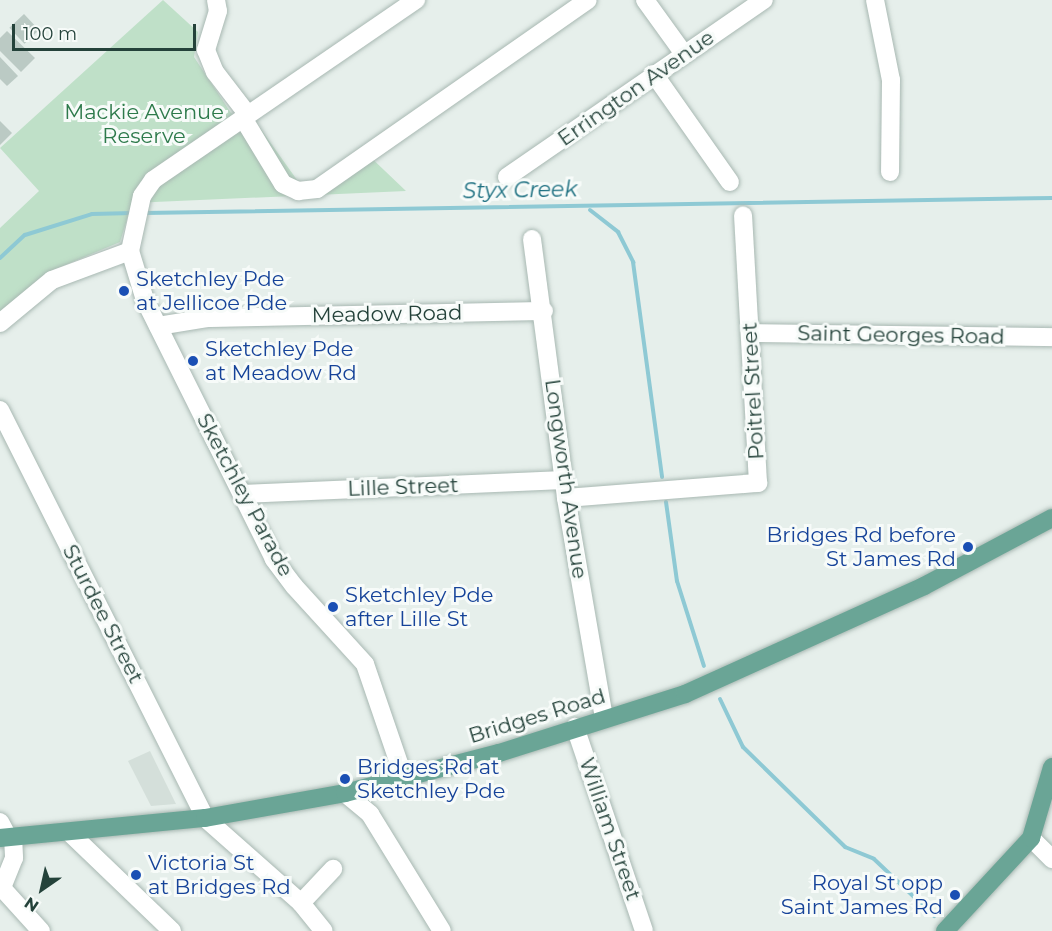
<!DOCTYPE html>
<html>
<head>
<meta charset="utf-8">
<style>
	body { margin:0 }
	#map { position:relative; width:1052px; height:931px; overflow:hidden; background:#e6efeb; font-family:Montserrat,sans-serif }
	div>[style] { position:absolute }
	[style*='--x'] { left:calc(var(--x)*1px); top:calc(var(--y)*1px); width:calc(var(--w)*1px); rotate:calc(var(--a)*1deg) }
	.built>* { inset:0; background:#d4dfda }
	.green>* { inset:0; background:#bfe0c8 }
	.stream>* { height:4px; margin:-2px; padding:0 2px; transform-origin:2px; border-radius:2px; background:#8ec9d4 }
	.building>* { inset:0; background:#bbcac4; transform-origin:0 0 }
	.roads { filter:drop-shadow(0 0 2px #a8b8b2) drop-shadow(0 0 2px #a8b8b2) }
	.minor>* { height:18px; margin:-9px; padding:0 9px; transform-origin:9px; border-radius:9px; background:#fff }
	.major>* { height:18px; margin:-9px; padding:0 9px; transform-origin:9px; border-radius:9px; background:#6aa596 }
	.dots>* { width:16px; height:16px; translate:-50% -50%; box-sizing:border-box; border:3px solid #f7fbf9; border-radius:50% }
	span { translate:-50% -50%; white-space:nowrap; text-align:center; line-height:1.15; -webkit-text-stroke:6px #f7fbf9; paint-order:stroke }
	.street-label { font-size:21px; color:#24423a }
	.park-label { font-size:21px; color:#2d7a4b }
	.transit-label { font-size:21px; color:#164399 }
	.left { translate:0 -50%; text-align:left }
	.right { translate:-100% -50%; text-align:right }
	.water-label { font-size:22px; color:#1c6f80; font-style:italic }
	.north { position:absolute; left:12px; top:859px; width:60px; height:60px; -webkit-text-stroke:4px #f7fbf9; paint-order:stroke; rotate:214deg; font-size:16px; font-weight:700; line-height:24px; text-align:center; color:#24423a }
	.north::after { content:''; display:block; margin:auto; width:21px; height:27px; background:#24423a; clip-path:polygon(50% 0,100% 100%,50% 72%,0 100%) }
	.scale { position:absolute; left:12px; top:24px; width:184px; height:27px; box-sizing:border-box; border:3px solid #24423a; border-top:0; padding-left:8px; font-size:18px; line-height:21px; white-space:nowrap; color:#24423a; -webkit-text-stroke:4px #f7fbf9; paint-order:stroke }
</style>
</head>
<body>
<div id="map">
	<div class="built">
		<i style="clip-path:polygon(150px 751px,176px 804px,151px 806px,128px 761px)"></i>
	</div>
	<div class="green">
		<i style="clip-path:polygon(163px 0,198px 32px,194px 57px,231px 113px,260px 128px,302px 187px,363px 150px,406px 191px,132px 203px,120px 242px,51px 271px,0 317px,0 228px,39px 191px,0 148px)"></i>
	</div>
	<div class="stream">
		<i style="--x:590;--y:210;--w:36;--a:38"></i>
		<i style="--x:618;--y:232;--w:34;--a:63"></i>
		<i style="--x:633;--y:262;--w:217;--a:82.3"></i>
		<i style="--x:144;--y:213;--w:908;--a:-0.95"></i>
		<i style="--x:0;--y:258;--w:34;--a:-43"></i>
		<i style="--x:25;--y:235;--w:70;--a:-17.4"></i>
		<i style="--x:92;--y:214;--w:41;--a:-1.4"></i>
		<i style="--x:666;--y:502;--w:80;--a:82.1"></i>
		<i style="--x:677;--y:581;--w:89;--a:72.4"></i>
		<i style="--x:720;--y:699;--w:53;--a:64.4"></i>
		<i style="--x:743;--y:747;--w:143;--a:44.4"></i>
		<i style="--x:845;--y:847;--w:31;--a:22"></i>
		<i style="--x:874;--y:859;--w:83;--a:43.5"></i>
	</div>
	<div class="building">
		<i style="left:24px;top:14px;width:22px;height:20px;rotate:47deg"></i>
		<i style="clip-path:polygon(7px 31px,35px 58px,21px 72px,0 51px,0 38px)"></i>
		<i style="clip-path:polygon(0 57px,18px 76px,7px 86px,0 79px)"></i>
		<i style="clip-path:polygon(0 121px,12px 133px,0 145px)"></i>
	</div>
	<div class="roads">
		<div class="minor">
			<i style="--x:216;--y:0;--w:11;--a:80"></i>
			<i style="--x:218;--y:11;--w:41;--a:107.1"></i>
			<i style="--x:206;--y:50;--w:24;--a:68"></i>
			<i style="--x:215;--y:72;--w:54;--a:52.5"></i>
			<i style="--x:645;--y:0;--w:67;--a:54.2"></i>
			<i style="--x:875;--y:0;--w:82;--a:78.7"></i>
			<i style="--x:891;--y:80;--w:92;--a:90.6"></i>
			<i style="--x:654;--y:74;--w:132;--a:54.9"></i>
			<i style="--x:243;--y:118;--w:77;--a:58.8"></i>
			<i style="--x:283;--y:184;--w:17;--a:25"></i>
			<i style="--x:298;--y:191;--w:19;--a:-6"></i>
			<i style="--x:317;--y:189;--w:330;--a:-34.9"></i>
			<i style="--x:507;--y:177;--w:312;--a:-34.6"></i>
			<i style="--x:532;--y:239;--w:261;--a:82.5"></i>
			<i style="--x:566;--y:498;--w:223;--a:80.2"></i>
			<i style="--x:0;--y:323;--w:67;--a:-39.6"></i>
			<i style="--x:52;--y:280;--w:83;--a:-20.4"></i>
			<i style="--x:158;--y:326;--w:51;--a:-9.1"></i>
			<i style="--x:208;--y:318;--w:336;--a:-1.2"></i>
			<i style="--x:750;--y:333;--w:302;--a:0.8"></i>
			<i style="--x:0;--y:410;--w:457;--a:63.3"></i>
			<i style="--x:205;--y:818;--w:128;--a:41.5"></i>
			<i style="--x:301;--y:903;--w:36;--a:51"></i>
			<i style="--x:242;--y:494;--w:322;--a:-2.5"></i>
			<i style="--x:566;--y:498;--w:193;--a:-4.5"></i>
			<i style="--x:758;--y:483;--w:268;--a:-93.2"></i>
			<i style="--x:575;--y:727;--w:215;--a:71.3"></i>
			<i style="--x:404;--y:778;--w:120;--a:-108.9"></i>
			<i style="--x:365;--y:664;--w:105;--a:-132.3"></i>
			<i style="--x:294;--y:586;--w:34;--a:-127"></i>
			<i style="--x:274;--y:559;--w:289;--a:-116.5"></i>
			<i style="--x:145;--y:300;--w:51;--a:-107"></i>
			<i style="--x:130;--y:251;--w:56;--a:-77.7"></i>
			<i style="--x:142;--y:196;--w:19;--a:-55"></i>
			<i style="--x:153;--y:180;--w:319;--a:-34.4"></i>
			<i style="--x:345;--y:793;--w:33;--a:40"></i>
			<i style="--x:370;--y:814;--w:137;--a:58.4"></i>
			<i style="--x:0;--y:822;--w:17;--a:62"></i>
			<i style="--x:71;--y:834;--w:140;--a:43.8"></i>
			<i style="--x:13;--y:837;--w:21;--a:87"></i>
			<i style="--x:14;--y:858;--w:32;--a:112"></i>
			<i style="--x:2;--y:888;--w:58;--a:47.8"></i>
			<i style="--x:1031;--y:838;--w:30;--a:45"></i>
			<i style="--x:301;--y:903;--w:47;--a:-46.7"></i>
		</div>
		<div class="major">
			<i style="--x:0;--y:838;--w:206;--a:-5.6"></i>
			<i style="--x:205;--y:818;--w:142;--a:-10.1"></i>
			<i style="--x:345;--y:793;--w:159;--a:-14.6"></i>
			<i style="--x:499;--y:753;--w:195;--a:-17.6"></i>
			<i style="--x:685;--y:694;--w:262;--a:-24.3"></i>
			<i style="--x:924;--y:586;--w:145;--a:-28"></i>
			<i style="--x:945;--y:931;--w:127;--a:-47.2"></i>
			<i style="--x:1031;--y:838;--w:74;--a:-73.5"></i>
		</div>
	</div>
	<div class="dots">
		<i style="left:124px;top:291px;background:#1a4fb4"></i>
		<i style="left:193px;top:361px;background:#1a4fb4"></i>
		<i style="left:968px;top:547px;background:#1a4fb4"></i>
		<i style="left:333px;top:607px;background:#1a4fb4"></i>
		<i style="left:345px;top:779px;background:#1a4fb4"></i>
		<i style="left:136px;top:875px;background:#1a4fb4"></i>
		<i style="left:955px;top:895px;background:#1a4fb4"></i>
	</div>
	<div class="street-label">
		<span style="left:636px;top:88px;rotate:-35deg">Errington Avenue</span>
		<span style="left:387px;top:314px;rotate:-1deg">Meadow Road</span>
		<span style="left:901px;top:335px;rotate:1deg">Saint Georges Road</span>
		<span style="left:753px;top:391px;rotate:-93deg">Poitrel Street</span>
		<span style="left:566px;top:479px;rotate:82deg">Longworth Avenue</span>
		<span style="left:403px;top:487px;rotate:-2deg">Lille Street</span>
		<span style="left:245px;top:495px;rotate:62deg">Sketchley Parade</span>
		<span style="left:103px;top:614px;rotate:63deg">Sturdee Street</span>
		<span style="left:537px;top:716px;rotate:-17deg">Bridges Road</span>
		<span style="left:610px;top:829px;rotate:71deg">William Street</span>
	</div>
	<div class="park-label">
		<span style="left:144px;top:124px">Mackie Avenue<br>Reserve</span>
	</div>
	<div class="transit-label">
		<span class="left" style="left:136px;top:291px">Sketchley Pde<br>at Jellicoe Pde</span>
		<span class="left" style="left:205px;top:361px">Sketchley Pde<br>at Meadow Rd</span>
		<span class="right" style="left:956px;top:547px">Bridges Rd before<br>St James Rd</span>
		<span class="left" style="left:345px;top:607px">Sketchley Pde<br>after Lille St</span>
		<span class="left" style="left:357px;top:779px">Bridges Rd at<br>Sketchley Pde</span>
		<span class="left" style="left:148px;top:875px">Victoria St<br>at Bridges Rd</span>
		<span class="right" style="left:943px;top:895px">Royal St opp<br>Saint James Rd</span>
	</div>
	<div class="water-label">
		<span style="left:520px;top:190px;rotate:-1deg">Styx Creek</span>
	</div>
	<div class="north">N</div>
	<div class="scale">100 m</div>
</div>
</body>
</html>
